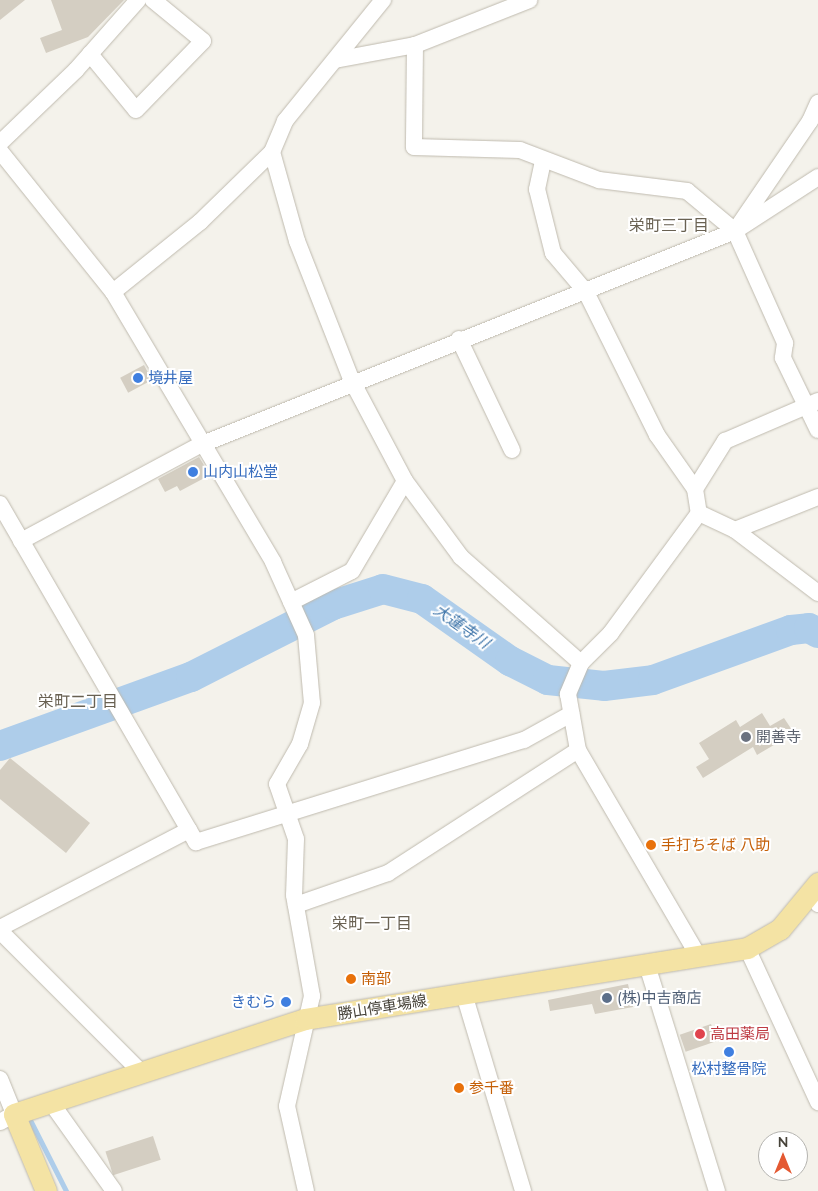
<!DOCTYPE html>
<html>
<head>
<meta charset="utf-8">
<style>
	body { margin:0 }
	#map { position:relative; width:818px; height:1191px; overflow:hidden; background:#f4f2eb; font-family:Mulish,"Noto Sans JP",sans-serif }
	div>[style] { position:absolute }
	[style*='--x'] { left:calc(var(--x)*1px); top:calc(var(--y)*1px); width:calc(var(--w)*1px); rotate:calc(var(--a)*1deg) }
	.stream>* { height:5px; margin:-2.5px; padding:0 2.5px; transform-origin:2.5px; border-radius:2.5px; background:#aecdea }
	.river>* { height:30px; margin:-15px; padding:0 15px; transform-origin:15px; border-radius:15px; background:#aecdea }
	.building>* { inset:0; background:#d4cec2; transform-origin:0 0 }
	.roads { filter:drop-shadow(0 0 1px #bfbaae) drop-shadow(0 0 1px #bfbaae) }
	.minor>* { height:16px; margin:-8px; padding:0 8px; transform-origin:8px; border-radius:8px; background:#fff }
	.major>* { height:21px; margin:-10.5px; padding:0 10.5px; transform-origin:10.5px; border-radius:10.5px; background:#f4e3a4 }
	.dots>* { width:14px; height:14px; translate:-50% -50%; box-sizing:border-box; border:2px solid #fff; border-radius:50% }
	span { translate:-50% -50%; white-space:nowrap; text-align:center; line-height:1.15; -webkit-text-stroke:4px #fff; paint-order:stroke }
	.shop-label { font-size:15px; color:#366cbe }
	.left { translate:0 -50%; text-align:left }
	.right { translate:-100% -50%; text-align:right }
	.worship-label { font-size:15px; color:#5b616d }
	.food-label { font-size:15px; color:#c56008 }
	.service-label { font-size:15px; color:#4e5e75 }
	.street-label { font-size:15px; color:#47433a }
	.health-label { font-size:15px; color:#be3a42 }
	.neighbourhood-label { font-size:16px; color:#696152 }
	.water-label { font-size:16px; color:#3d74a9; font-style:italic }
	.north { position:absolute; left:758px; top:1131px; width:50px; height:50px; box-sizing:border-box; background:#fff; border:1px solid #b5b4b0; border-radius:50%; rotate:0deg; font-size:14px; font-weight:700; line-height:20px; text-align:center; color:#47433a }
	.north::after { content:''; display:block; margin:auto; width:18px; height:22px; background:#e45932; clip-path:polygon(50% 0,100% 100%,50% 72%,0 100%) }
</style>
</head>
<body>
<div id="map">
	<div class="stream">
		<i style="--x:28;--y:1116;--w:84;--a:63.1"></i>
	</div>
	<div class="river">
		<i style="--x:0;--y:746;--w:203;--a:-19.9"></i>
		<i style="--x:191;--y:677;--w:159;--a:-26.9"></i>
		<i style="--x:333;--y:605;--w:52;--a:-17.7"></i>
		<i style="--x:383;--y:589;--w:40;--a:14.4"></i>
		<i style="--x:422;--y:599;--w:108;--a:35.2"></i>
		<i style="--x:510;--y:661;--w:42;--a:26.6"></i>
		<i style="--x:548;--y:680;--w:56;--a:6.1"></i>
		<i style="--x:604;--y:686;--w:49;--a:-7"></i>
		<i style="--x:653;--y:680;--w:147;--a:-19.9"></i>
		<i style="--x:791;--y:630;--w:18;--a:-6"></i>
		<i style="--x:809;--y:628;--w:10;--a:29"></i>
	</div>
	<div class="building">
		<i style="clip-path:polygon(0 0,25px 0,0 20px)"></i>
		<i style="clip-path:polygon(51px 0,124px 0,88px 37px,46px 53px,40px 38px,62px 30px)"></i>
		<i style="left:144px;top:365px;width:17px;height:27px;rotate:62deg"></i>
		<i style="clip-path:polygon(199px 457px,210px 475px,180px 491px,177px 486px,165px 492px,158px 479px)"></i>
		<i style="clip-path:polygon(762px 713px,770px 726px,784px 718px,794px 733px,757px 755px,753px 747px,703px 778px,696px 767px,709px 759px,699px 743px,736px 720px,740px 727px)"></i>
		<i style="clip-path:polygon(10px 758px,90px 823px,66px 853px,0 799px,0 770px)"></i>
		<i style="clip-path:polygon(628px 984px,633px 1007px,595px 1014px,592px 1004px,550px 1011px,548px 1000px)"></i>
		<i style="left:711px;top:1024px;width:18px;height:33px;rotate:71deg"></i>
		<i style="left:153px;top:1136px;width:25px;height:50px;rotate:72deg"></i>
	</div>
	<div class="roads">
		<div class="minor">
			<i style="--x:415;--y:45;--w:102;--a:90.6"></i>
			<i style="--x:414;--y:147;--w:106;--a:1.6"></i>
			<i style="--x:520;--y:150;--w:85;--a:20.8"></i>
			<i style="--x:599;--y:180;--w:89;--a:7.1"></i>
			<i style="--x:687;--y:191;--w:62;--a:39.8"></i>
			<i style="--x:735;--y:231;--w:123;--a:65.9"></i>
			<i style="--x:785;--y:343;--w:15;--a:98"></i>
			<i style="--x:783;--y:358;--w:80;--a:64.1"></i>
			<i style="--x:90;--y:54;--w:72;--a:50.6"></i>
			<i style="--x:136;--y:110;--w:96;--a:-45.8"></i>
			<i style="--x:203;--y:41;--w:65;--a:-140.6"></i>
			<i style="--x:335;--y:60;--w:81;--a:-10.6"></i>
			<i style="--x:415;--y:45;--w:123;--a:-21.5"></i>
			<i style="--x:0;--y:143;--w:105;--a:-43.8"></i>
			<i style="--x:76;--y:70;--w:94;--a:-48.5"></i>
			<i style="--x:0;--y:151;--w:181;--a:51.3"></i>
			<i style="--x:113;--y:292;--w:314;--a:59.3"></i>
			<i style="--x:273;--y:562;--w:80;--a:65.7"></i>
			<i style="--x:306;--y:635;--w:68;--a:85"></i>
			<i style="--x:312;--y:703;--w:43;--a:106.3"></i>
			<i style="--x:300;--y:744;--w:46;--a:119.9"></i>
			<i style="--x:277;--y:784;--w:58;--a:70.9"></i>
			<i style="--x:296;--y:839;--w:56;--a:92"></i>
			<i style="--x:294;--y:895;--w:103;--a:79.9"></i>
			<i style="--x:312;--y:996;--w:113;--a:102.8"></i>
			<i style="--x:287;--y:1106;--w:87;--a:77.4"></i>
			<i style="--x:272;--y:152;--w:92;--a:74.3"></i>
			<i style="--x:297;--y:241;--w:150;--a:68.6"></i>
			<i style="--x:352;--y:381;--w:113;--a:62.1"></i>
			<i style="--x:405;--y:481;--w:94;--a:53.6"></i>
			<i style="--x:461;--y:557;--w:160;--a:41.5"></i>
			<i style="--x:543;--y:161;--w:29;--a:102"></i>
			<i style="--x:537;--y:189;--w:66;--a:76"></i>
			<i style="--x:553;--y:253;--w:51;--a:49.8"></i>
			<i style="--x:586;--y:292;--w:160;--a:63.6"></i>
			<i style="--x:657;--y:435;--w:66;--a:54.9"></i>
			<i style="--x:695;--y:489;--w:24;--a:81"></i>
			<i style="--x:699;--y:513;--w:149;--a:126.3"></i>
			<i style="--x:611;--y:633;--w:42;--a:135"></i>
			<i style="--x:581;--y:663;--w:34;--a:113"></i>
			<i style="--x:568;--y:694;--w:57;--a:79.9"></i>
			<i style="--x:578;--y:750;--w:240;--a:59.7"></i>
			<i style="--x:739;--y:225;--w:126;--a:-55.7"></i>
			<i style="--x:810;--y:121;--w:20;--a:-66"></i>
			<i style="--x:113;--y:292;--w:112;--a:-38.8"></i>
			<i style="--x:200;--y:222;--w:100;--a:-44.2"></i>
			<i style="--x:272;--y:152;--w:34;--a:-67"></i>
			<i style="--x:285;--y:121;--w:156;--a:-51"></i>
			<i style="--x:459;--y:339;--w:123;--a:64.5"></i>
			<i style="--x:695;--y:489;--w:57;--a:-58"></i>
			<i style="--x:725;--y:441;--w:101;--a:-23.3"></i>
			<i style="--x:0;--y:504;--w:391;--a:59.9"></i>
			<i style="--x:196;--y:842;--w:343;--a:-17.3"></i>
			<i style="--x:524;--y:740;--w:54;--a:-29"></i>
			<i style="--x:699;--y:513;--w:40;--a:25"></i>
			<i style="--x:735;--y:530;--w:104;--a:37.2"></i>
			<i style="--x:735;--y:530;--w:89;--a:-21.7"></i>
			<i style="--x:21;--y:541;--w:203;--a:-28.2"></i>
			<i style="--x:200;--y:445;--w:576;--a:-21.8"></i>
			<i style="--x:735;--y:231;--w:99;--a:-33"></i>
			<i style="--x:291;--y:602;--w:68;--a:-26.9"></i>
			<i style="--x:352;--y:571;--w:104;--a:-59.5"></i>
			<i style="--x:813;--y:892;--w:13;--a:67"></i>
			<i style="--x:296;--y:905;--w:97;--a:-19.2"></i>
			<i style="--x:388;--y:873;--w:226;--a:-32.9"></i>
			<i style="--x:0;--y:928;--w:213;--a:-27.4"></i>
			<i style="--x:0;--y:931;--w:197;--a:45"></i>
			<i style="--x:747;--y:948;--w:170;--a:65.2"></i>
			<i style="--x:647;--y:965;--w:237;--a:72.8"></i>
			<i style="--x:464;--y:994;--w:206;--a:73.3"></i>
			<i style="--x:0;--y:1079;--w:38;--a:68"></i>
			<i style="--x:14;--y:1114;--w:16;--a:150"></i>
			<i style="--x:50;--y:1101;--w:110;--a:54.6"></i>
		</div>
		<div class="major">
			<i style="--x:46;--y:1191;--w:83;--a:-112.6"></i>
			<i style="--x:14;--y:1114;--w:306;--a:-18.1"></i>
			<i style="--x:305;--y:1019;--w:448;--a:-9.1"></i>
			<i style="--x:747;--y:948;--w:38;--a:-30"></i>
			<i style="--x:780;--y:929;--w:60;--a:-50.4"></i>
		</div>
	</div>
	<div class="dots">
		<i style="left:138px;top:378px;background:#3f7fe0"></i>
		<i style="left:193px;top:472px;background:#3f7fe0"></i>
		<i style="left:746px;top:737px;background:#6b7280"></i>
		<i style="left:651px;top:845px;background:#e8710a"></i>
		<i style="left:351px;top:979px;background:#e8710a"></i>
		<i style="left:607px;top:998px;background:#5c6f8a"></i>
		<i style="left:286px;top:1002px;background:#3f7fe0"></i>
		<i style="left:700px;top:1034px;background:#e0444e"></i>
		<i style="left:729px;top:1052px;background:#3f7fe0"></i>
		<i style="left:459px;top:1088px;background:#e8710a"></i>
	</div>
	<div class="shop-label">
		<span class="left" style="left:148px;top:378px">境井屋</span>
		<span class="left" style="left:203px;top:472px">山内山松堂</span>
		<span class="right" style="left:276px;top:1002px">きむら</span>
		<span style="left:729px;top:1069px">松村整骨院</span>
	</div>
	<div class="worship-label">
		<span class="left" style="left:756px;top:737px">開善寺</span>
	</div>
	<div class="food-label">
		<span class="left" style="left:661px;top:845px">手打ちそば 八助</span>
		<span class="left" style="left:361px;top:979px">南部</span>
		<span class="left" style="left:469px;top:1088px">参千番</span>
	</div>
	<div class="service-label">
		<span class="left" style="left:617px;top:998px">(株)中吉商店</span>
	</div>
	<div class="street-label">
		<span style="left:382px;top:1007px;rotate:-9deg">勝山停車場線</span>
	</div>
	<div class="health-label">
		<span class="left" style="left:710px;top:1034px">高田薬局</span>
	</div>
	<div class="neighbourhood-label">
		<span style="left:669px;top:225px">栄町三丁目</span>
		<span style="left:78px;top:701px">栄町二丁目</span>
		<span style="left:372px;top:923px">栄町一丁目</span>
	</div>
	<div class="water-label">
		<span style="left:462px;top:626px;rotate:35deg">大蓮寺川</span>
	</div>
	<div class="north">N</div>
</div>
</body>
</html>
